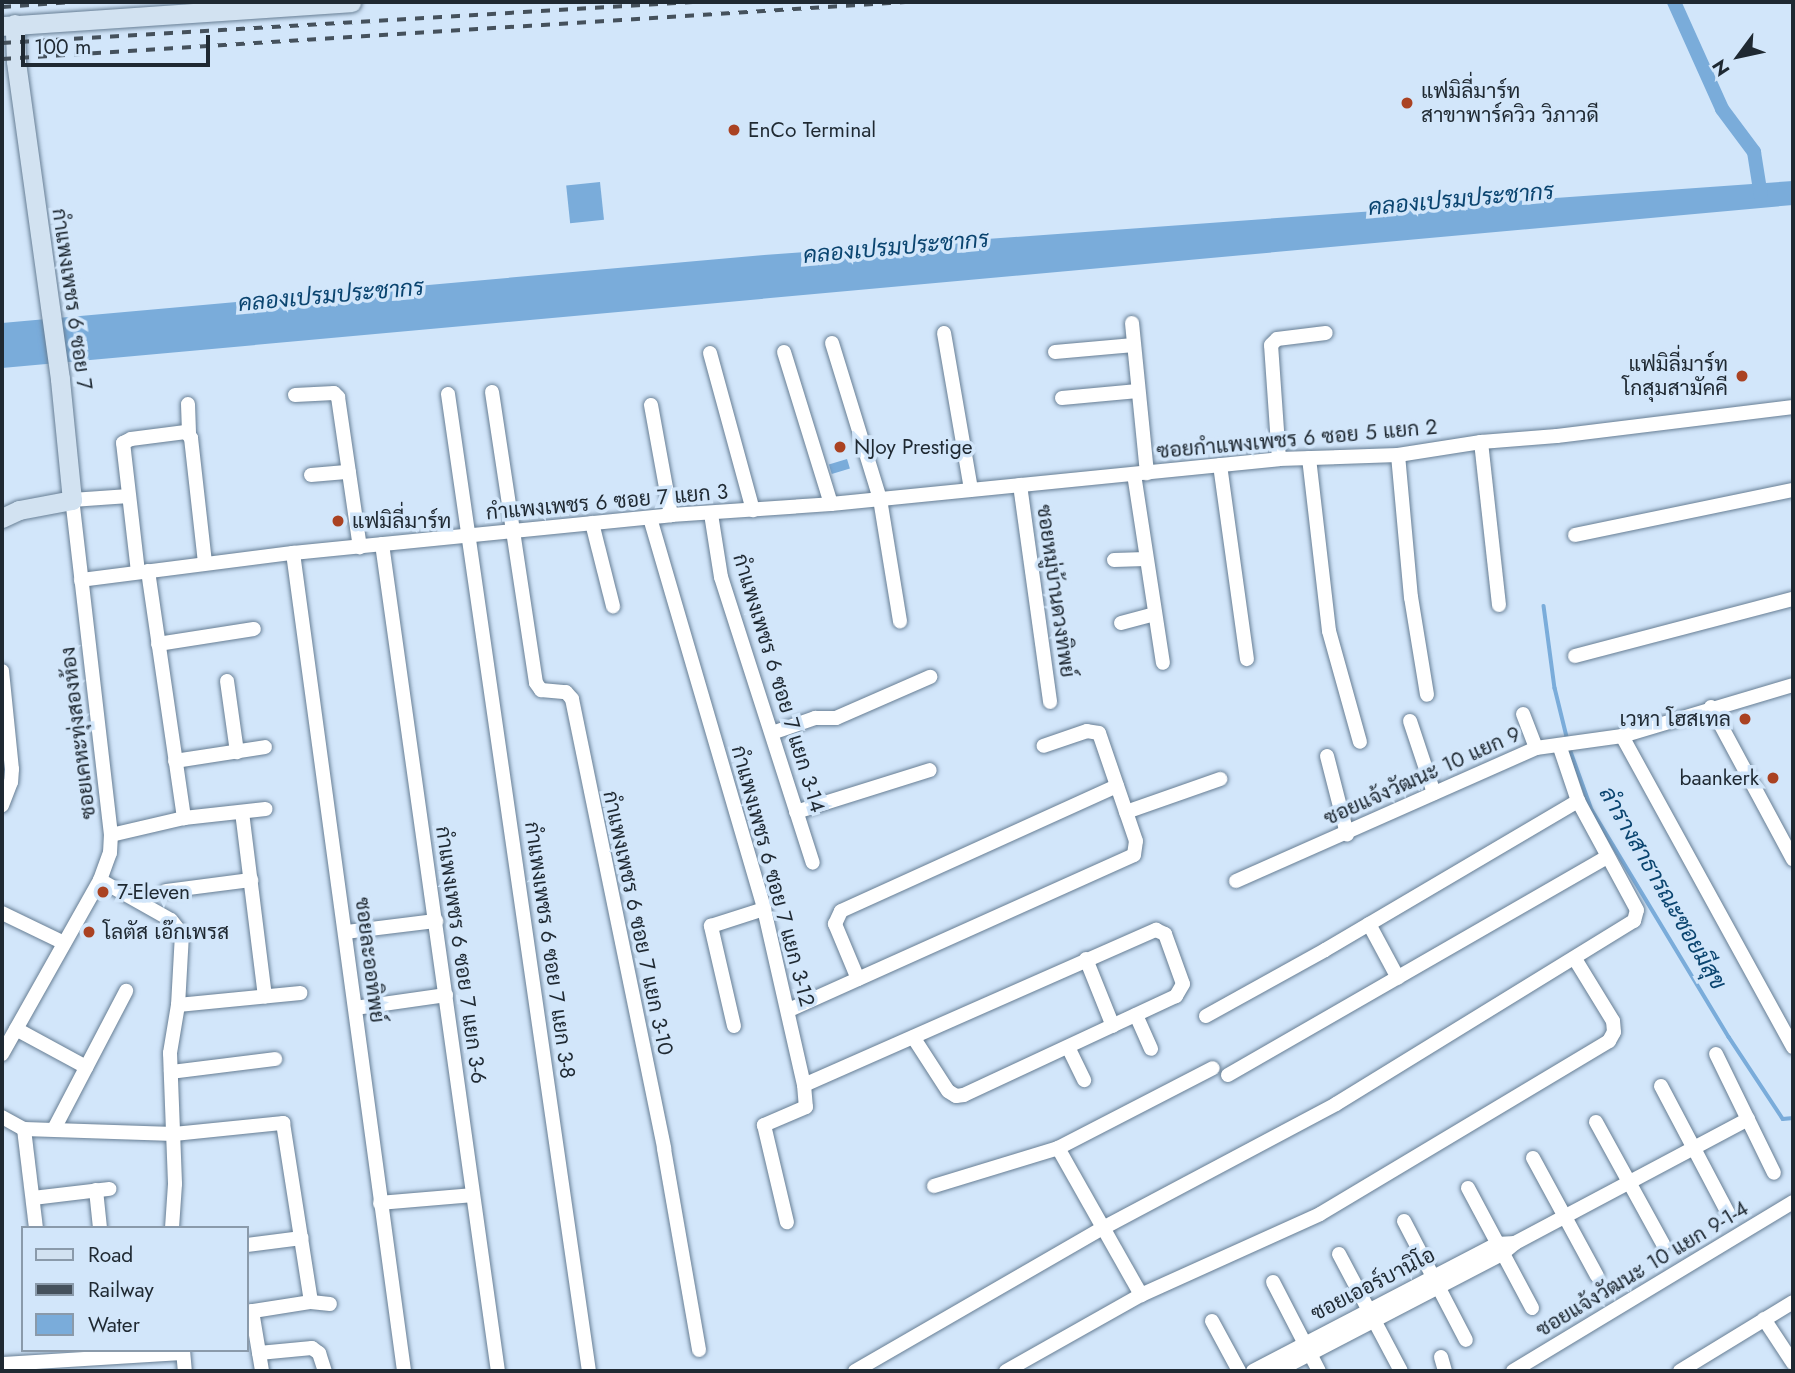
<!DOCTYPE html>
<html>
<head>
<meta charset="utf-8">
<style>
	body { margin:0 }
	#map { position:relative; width:1795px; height:1373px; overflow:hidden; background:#d2e6fa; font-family:Jost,Sarabun,sans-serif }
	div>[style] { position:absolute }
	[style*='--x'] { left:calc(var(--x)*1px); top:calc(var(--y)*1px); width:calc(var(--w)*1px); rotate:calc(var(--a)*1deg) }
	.water>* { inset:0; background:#7aacda; transform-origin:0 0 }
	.stream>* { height:3.5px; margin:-1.75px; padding:0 1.75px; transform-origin:1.75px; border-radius:1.75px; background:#7aacda }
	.canal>* { height:14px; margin:-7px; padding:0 7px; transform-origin:7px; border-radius:7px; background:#7aacda }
	.roads { filter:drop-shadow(0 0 2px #677e94) drop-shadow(0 0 2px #677e94) }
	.street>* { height:14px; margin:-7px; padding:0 7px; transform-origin:7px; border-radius:7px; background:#fff }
	.secondary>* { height:19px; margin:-9.5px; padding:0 9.5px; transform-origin:9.5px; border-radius:9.5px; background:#d2e2f1 }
	.rail>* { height:3.5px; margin-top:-1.75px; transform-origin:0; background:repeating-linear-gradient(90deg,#45515c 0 9px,transparent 0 18px) }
	.dots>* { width:19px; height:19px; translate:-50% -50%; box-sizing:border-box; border:4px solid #d2e6fa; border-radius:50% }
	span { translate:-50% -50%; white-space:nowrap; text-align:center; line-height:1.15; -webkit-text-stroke:7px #d2e6fa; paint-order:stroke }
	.poi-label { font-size:21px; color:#1f2932 }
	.left { translate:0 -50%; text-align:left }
	.right { translate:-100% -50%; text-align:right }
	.street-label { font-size:21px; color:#1f2932 }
	.water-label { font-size:23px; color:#0b4570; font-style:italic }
	.frame { position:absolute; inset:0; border:4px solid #1f2932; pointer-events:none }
	.legend { position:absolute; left:21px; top:1226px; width:228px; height:126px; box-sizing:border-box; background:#d2e6fa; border:2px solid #8a9aaa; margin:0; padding:9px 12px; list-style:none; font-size:21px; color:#1f2932 }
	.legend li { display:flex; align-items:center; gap:14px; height:35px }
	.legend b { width:35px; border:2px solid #8a9aaa }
	.north { position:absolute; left:1704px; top:21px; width:70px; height:70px; -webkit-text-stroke:5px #d2e6fa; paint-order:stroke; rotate:237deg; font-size:19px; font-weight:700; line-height:28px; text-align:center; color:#1f2932 }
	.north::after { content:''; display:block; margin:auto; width:24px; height:32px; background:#1f2932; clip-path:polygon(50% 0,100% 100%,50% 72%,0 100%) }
	.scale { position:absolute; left:21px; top:35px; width:189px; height:32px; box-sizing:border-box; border:4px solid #1f2932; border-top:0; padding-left:9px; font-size:21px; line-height:24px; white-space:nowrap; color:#1f2932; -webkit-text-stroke:5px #d2e6fa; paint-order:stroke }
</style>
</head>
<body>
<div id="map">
	<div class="water">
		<i style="clip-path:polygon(1793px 181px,1793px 205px,2px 368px,2px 323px,764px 255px)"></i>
		<i style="left:600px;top:182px;width:38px;height:34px;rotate:84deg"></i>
		<i style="left:847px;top:459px;width:10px;height:19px;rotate:73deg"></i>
	</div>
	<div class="stream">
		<i style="--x:1544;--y:606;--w:83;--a:82.4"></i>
		<i style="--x:1555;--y:688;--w:55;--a:76.2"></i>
		<i style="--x:1570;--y:749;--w:65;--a:70.2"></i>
		<i style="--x:1592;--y:810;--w:265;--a:58.9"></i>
		<i style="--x:1729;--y:1037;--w:98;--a:56.6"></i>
		<i style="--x:1783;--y:1119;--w:10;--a:-6"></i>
	</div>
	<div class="canal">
		<i style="--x:1674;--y:2;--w:117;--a:65.8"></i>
		<i style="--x:1722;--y:109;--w:54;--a:53.3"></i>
		<i style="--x:1754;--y:152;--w:45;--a:81"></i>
	</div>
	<div class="roads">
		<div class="street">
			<i style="--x:1132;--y:323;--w:151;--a:84.3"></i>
			<i style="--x:944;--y:333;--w:159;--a:80.2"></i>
			<i style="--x:832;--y:343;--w:163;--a:72.9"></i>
			<i style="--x:880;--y:499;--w:124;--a:80.7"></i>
			<i style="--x:784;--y:352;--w:159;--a:72.8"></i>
			<i style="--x:1055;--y:352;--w:79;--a:-5.1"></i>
			<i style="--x:710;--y:353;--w:163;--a:74.7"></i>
			<i style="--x:492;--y:392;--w:294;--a:81.4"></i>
			<i style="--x:536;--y:683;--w:9;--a:54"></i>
			<i style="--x:541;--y:690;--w:25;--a:5"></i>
			<i style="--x:566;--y:692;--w:9;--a:49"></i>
			<i style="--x:572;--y:699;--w:459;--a:78.4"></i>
			<i style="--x:664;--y:1149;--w:204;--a:80.1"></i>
			<i style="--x:448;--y:394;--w:987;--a:81.79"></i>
			<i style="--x:295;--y:395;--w:39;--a:-3"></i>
			<i style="--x:334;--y:393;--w:6;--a:45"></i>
			<i style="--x:338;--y:397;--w:152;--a:81.7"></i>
			<i style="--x:1062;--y:398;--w:76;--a:-5.3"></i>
			<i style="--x:188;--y:404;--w:30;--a:88"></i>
			<i style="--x:651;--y:405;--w:112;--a:79.7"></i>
			<i style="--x:1481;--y:442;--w:164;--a:83.7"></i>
			<i style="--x:1398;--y:455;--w:143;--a:84.8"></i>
			<i style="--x:1411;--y:597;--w:99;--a:80.7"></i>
			<i style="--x:1309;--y:458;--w:174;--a:83.4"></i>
			<i style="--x:1329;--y:631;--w:115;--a:74.4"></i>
			<i style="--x:1279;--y:459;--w:114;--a:-94"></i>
			<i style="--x:1271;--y:345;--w:8;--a:-45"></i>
			<i style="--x:1277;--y:339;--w:49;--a:-7"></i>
			<i style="--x:1220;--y:465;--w:196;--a:82.1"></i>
			<i style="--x:1134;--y:474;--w:191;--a:81.3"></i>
			<i style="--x:311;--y:475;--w:38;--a:-5"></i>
			<i style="--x:1020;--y:485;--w:219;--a:82.1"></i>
			<i style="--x:711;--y:514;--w:64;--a:81"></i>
			<i style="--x:721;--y:577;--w:300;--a:72.2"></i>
			<i style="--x:650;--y:518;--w:407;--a:73.7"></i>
			<i style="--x:764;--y:909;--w:180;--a:77.2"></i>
			<i style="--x:804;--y:1085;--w:22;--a:85"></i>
			<i style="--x:806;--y:1107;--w:46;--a:156.8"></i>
			<i style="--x:764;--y:1125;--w:100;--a:76.7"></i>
			<i style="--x:592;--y:523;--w:86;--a:75.8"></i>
			<i style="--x:1575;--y:535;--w:223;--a:-11.7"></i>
			<i style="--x:382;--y:544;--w:835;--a:82.02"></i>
			<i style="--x:293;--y:553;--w:825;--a:82.27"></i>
			<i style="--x:1114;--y:560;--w:32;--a:-2"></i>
			<i style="--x:148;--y:571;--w:250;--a:81.7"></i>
			<i style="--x:138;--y:572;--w:130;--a:-96.6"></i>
			<i style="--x:123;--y:443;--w:9;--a:-27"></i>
			<i style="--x:131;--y:439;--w:55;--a:-7.3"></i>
			<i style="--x:186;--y:432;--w:8;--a:50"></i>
			<i style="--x:191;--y:438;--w:126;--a:83.6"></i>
			<i style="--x:81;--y:580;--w:214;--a:-7.3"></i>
			<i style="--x:293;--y:553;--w:380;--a:-5.7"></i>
			<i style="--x:671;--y:515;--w:160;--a:-3.9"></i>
			<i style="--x:831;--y:504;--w:450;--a:-5.7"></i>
			<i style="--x:1279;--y:459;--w:119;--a:-1.9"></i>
			<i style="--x:1398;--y:455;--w:84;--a:-8.9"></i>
			<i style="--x:1481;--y:442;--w:76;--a:-4.5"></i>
			<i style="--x:1557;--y:436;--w:238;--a:-7"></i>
			<i style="--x:1121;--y:623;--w:35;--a:-15"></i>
			<i style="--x:158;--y:644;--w:97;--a:-8.9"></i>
			<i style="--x:1575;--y:656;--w:225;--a:-14.7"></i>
			<i style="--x:2;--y:671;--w:99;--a:84.2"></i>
			<i style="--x:12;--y:769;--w:13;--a:94"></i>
			<i style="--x:11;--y:782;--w:25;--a:111"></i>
			<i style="--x:227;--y:681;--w:72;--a:82"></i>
			<i style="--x:1711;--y:707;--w:173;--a:61.7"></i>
			<i style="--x:1523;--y:714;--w:36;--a:69"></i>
			<i style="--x:1410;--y:721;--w:76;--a:71.6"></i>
			<i style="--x:772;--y:733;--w:46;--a:-19.2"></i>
			<i style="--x:815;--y:718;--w:21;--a:0"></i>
			<i style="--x:836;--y:718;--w:103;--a:-23.6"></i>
			<i style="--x:1622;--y:736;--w:355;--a:61.2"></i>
			<i style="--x:1327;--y:756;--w:81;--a:75.6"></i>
			<i style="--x:175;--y:761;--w:91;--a:-8.8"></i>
			<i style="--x:242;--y:812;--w:186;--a:82.9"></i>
			<i style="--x:796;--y:812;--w:140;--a:-17.4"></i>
			<i style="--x:1126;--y:812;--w:100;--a:-19.3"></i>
			<i style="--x:111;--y:835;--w:75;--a:-13.1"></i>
			<i style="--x:184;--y:818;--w:82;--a:-6.3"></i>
			<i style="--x:100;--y:880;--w:81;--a:29.4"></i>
			<i style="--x:171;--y:920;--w:18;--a:52"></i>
			<i style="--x:182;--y:934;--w:71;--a:93.2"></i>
			<i style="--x:178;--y:1005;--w:49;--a:99.5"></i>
			<i style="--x:170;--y:1053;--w:131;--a:87.8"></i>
			<i style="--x:175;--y:1184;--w:44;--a:93.9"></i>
			<i style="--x:1236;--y:881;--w:328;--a:-23.9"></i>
			<i style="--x:1536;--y:748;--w:87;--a:-7.9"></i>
			<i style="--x:1622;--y:736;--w:178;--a:-16.6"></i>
			<i style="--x:166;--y:891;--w:86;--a:-7.4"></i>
			<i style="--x:2;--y:913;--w:69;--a:25.8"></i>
			<i style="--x:1369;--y:924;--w:61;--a:61.8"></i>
			<i style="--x:346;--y:932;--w:91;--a:-7"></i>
			<i style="--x:1086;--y:959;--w:72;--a:68.1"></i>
			<i style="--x:858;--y:979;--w:60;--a:-112.7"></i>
			<i style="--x:835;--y:924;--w:14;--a:-65"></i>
			<i style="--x:841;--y:911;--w:303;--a:-24.4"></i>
			<i style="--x:178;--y:1005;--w:123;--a:-5.6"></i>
			<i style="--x:355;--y:1008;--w:92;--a:-8.1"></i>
			<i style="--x:789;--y:1010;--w:378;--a:-24.2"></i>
			<i style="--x:1134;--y:855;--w:14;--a:-82"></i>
			<i style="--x:1136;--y:841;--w:114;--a:-108.9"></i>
			<i style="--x:1099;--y:733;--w:12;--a:-171"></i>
			<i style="--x:1087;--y:731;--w:46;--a:161.2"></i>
			<i style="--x:1136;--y:1015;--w:37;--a:66"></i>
			<i style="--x:1206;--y:1016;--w:136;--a:-29"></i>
			<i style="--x:1325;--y:950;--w:294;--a:-30.5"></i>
			<i style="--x:734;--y:1026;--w:103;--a:-103"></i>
			<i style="--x:711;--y:926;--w:56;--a:-17.8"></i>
			<i style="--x:16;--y:1029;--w:80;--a:28.5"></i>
			<i style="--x:1068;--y:1047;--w:37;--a:64"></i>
			<i style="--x:2;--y:1054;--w:200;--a:-60.6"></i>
			<i style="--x:100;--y:880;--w:29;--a:-70"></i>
			<i style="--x:110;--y:853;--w:18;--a:-87"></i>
			<i style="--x:111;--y:835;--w:337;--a:-96.6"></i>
			<i style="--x:72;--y:500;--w:57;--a:-4"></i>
			<i style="--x:1716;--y:1054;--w:132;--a:64"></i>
			<i style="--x:171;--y:1072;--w:105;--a:-7.1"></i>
			<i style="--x:1228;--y:1075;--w:437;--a:-29.9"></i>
			<i style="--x:804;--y:1085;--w:385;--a:-23.8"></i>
			<i style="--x:1156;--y:930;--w:10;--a:24"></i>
			<i style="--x:1165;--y:934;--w:53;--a:70.2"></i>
			<i style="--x:1183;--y:984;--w:14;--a:120"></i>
			<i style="--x:1176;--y:996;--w:234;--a:155"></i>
			<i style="--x:964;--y:1095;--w:8;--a:173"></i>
			<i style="--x:956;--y:1096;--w:9;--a:-148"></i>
			<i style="--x:948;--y:1091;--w:64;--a:-122.9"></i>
			<i style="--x:1661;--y:1086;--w:144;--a:62.2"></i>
			<i style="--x:2;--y:1117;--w:25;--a:29"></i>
			<i style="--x:24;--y:1129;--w:150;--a:1.9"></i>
			<i style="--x:174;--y:1134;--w:110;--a:-5.8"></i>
			<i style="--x:283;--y:1123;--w:181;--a:81.1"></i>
			<i style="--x:1596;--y:1122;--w:139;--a:61.2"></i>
			<i style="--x:24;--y:1129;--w:100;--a:83.1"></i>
			<i style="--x:54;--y:1129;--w:156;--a:-62.4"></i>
			<i style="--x:1058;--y:1148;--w:169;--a:60.5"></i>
			<i style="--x:1533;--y:1158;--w:134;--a:61.5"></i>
			<i style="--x:934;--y:1186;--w:130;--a:-17"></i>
			<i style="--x:1058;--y:1148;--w:174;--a:-27.3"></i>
			<i style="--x:1468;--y:1188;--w:136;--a:61.9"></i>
			<i style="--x:96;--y:1190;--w:38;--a:84"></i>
			<i style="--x:33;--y:1198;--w:77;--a:-6.8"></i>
			<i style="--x:380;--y:1203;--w:93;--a:-4.9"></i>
			<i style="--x:1404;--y:1221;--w:134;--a:62.5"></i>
			<i style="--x:247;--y:1245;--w:55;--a:-7.3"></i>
			<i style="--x:1339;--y:1254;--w:132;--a:62.1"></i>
			<i style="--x:1273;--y:1282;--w:100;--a:62.7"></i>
			<i style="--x:252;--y:1311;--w:61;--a:80.5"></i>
			<i style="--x:247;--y:1312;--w:65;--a:-8.9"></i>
			<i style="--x:311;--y:1302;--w:19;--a:6"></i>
			<i style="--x:1764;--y:1319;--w:53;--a:56.6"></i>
			<i style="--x:1212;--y:1321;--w:57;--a:61.6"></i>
			<i style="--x:183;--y:1350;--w:21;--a:85"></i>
			<i style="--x:259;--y:1353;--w:53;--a:-5.4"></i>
			<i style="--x:312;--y:1348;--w:9;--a:36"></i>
			<i style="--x:319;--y:1353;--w:19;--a:72"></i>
			<i style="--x:1441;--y:1357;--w:15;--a:74"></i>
			<i style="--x:2;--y:1364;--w:181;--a:-3.5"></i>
			<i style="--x:855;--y:1371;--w:286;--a:-30"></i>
			<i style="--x:1103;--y:1228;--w:264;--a:-28"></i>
			<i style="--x:1336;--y:1104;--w:350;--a:-31.6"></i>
			<i style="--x:1634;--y:921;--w:11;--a:-75"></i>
			<i style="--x:1637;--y:910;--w:124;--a:-118.4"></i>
			<i style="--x:1578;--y:801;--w:59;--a:-108.7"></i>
			<i style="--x:1006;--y:1371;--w:155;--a:-29.4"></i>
			<i style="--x:1141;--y:1295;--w:196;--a:-24.3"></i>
			<i style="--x:1320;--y:1214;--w:337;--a:-30.9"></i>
			<i style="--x:1609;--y:1041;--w:10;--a:-61"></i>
			<i style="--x:1614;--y:1032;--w:11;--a:-95"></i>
			<i style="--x:1613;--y:1021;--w:73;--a:-121.5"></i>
			<i style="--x:1253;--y:1371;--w:275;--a:-27.5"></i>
			<i style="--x:1497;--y:1244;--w:18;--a:-3"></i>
			<i style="--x:1277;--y:1371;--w:254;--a:-27.5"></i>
			<i style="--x:1502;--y:1254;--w:17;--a:-40"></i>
			<i style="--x:1515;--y:1243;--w:264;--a:-28"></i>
			<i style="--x:1513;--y:1371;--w:327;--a:-31.1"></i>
			<i style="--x:1680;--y:1371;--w:132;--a:-31.4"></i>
		</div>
		<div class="secondary">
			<i style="--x:2;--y:26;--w:350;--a:-3.9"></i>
			<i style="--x:2;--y:518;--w:19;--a:-25"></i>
			<i style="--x:19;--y:510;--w:54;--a:-10.7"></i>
			<i style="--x:72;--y:500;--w:122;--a:-95.7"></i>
			<i style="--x:60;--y:379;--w:321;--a:-97.9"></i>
			<i style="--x:16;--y:61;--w:37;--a:-92"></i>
		</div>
	</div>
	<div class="rail">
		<i style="--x:2;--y:7;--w:70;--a:-4.1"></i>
		<i style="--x:2;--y:43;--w:692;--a:-3.4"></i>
		<i style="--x:2;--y:59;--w:905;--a:-3.61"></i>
	</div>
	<div class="dots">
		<i style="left:1407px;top:103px;background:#aa4222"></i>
		<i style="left:734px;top:130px;background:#aa4222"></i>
		<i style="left:1742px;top:376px;background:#aa4222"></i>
		<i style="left:840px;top:447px;background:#aa4222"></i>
		<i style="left:338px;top:521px;background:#aa4222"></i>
		<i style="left:1745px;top:719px;background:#aa4222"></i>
		<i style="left:1773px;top:778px;background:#aa4222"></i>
		<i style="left:103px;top:892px;background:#aa4222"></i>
		<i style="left:89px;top:932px;background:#aa4222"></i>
	</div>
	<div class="poi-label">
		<span class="left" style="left:1421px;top:103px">แฟมิลี่มาร์ท<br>สาขาพาร์ควิว วิภาวดี</span>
		<span class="left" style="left:748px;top:130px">EnCo Terminal</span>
		<span class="right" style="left:1728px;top:376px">แฟมิลี่มาร์ท<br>โกสุมสามัคคี</span>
		<span class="left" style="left:854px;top:447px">NJoy Prestige</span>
		<span class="left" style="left:352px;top:521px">แฟมิลี่มาร์ท</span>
		<span class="right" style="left:1731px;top:719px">เวหา โฮสเทล</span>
		<span class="right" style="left:1759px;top:778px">baankerk</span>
		<span class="left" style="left:117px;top:892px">7-Eleven</span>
		<span class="left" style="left:103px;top:932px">โลตัส เอ๊กเพรส</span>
	</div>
	<div class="street-label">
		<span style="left:72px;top:299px;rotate:82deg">กำแพงเพชร 6 ซอย 7</span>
		<span style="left:1297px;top:439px;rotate:-5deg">ซอยกำแพงเพชร 6 ซอย 5 แยก 2</span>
		<span style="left:607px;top:502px;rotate:-5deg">กำแพงเพชร 6 ซอย 7 แยก 3</span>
		<span style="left:1056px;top:591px;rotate:82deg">ซอยหมู่บ้านดวงทิพย์</span>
		<span style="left:779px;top:683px;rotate:73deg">กำแพงเพชร 6 ซอย 7 แยก 3-14</span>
		<span style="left:78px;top:733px;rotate:-97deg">ซอยเคหะทุ่งสองห้อง</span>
		<span style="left:1422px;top:776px;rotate:-24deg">ซอยแจ้งวัฒนะ 10 แยก 9</span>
		<span style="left:773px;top:876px;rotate:75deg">กำแพงเพชร 6 ซอย 7 แยก 3-12</span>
		<span style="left:638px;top:923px;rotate:78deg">กำแพงเพชร 6 ซอย 7 แยก 3-10</span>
		<span style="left:550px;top:950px;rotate:82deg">กำแพงเพชร 6 ซอย 7 แยก 3-8</span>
		<span style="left:461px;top:955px;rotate:82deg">กำแพงเพชร 6 ซอย 7 แยก 3-6</span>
		<span style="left:370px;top:960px;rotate:83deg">ซอยละออทิพย์</span>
		<span style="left:1642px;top:1269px;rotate:-31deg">ซอยแจ้งวัฒนะ 10 แยก 9-1-4</span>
		<span style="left:1373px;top:1284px;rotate:-27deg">ซอยเออร์บานิโอ</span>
	</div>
	<div class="water-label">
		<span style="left:1461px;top:199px;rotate:-5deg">คลองเปรมประชากร</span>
		<span style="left:896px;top:247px;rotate:-5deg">คลองเปรมประชากร</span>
		<span style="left:331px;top:295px;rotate:-5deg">คลองเปรมประชากร</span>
		<span style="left:1663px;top:888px;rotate:60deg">ลำรางสาธารณะซอยมีสุข</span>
	</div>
	<div class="frame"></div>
	<ul class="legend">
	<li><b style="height:9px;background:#d2e2f1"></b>Road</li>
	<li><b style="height:9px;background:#45515c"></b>Railway</li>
	<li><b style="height:19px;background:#7aacda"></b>Water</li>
	</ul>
	<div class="north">N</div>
	<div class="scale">100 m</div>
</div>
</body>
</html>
